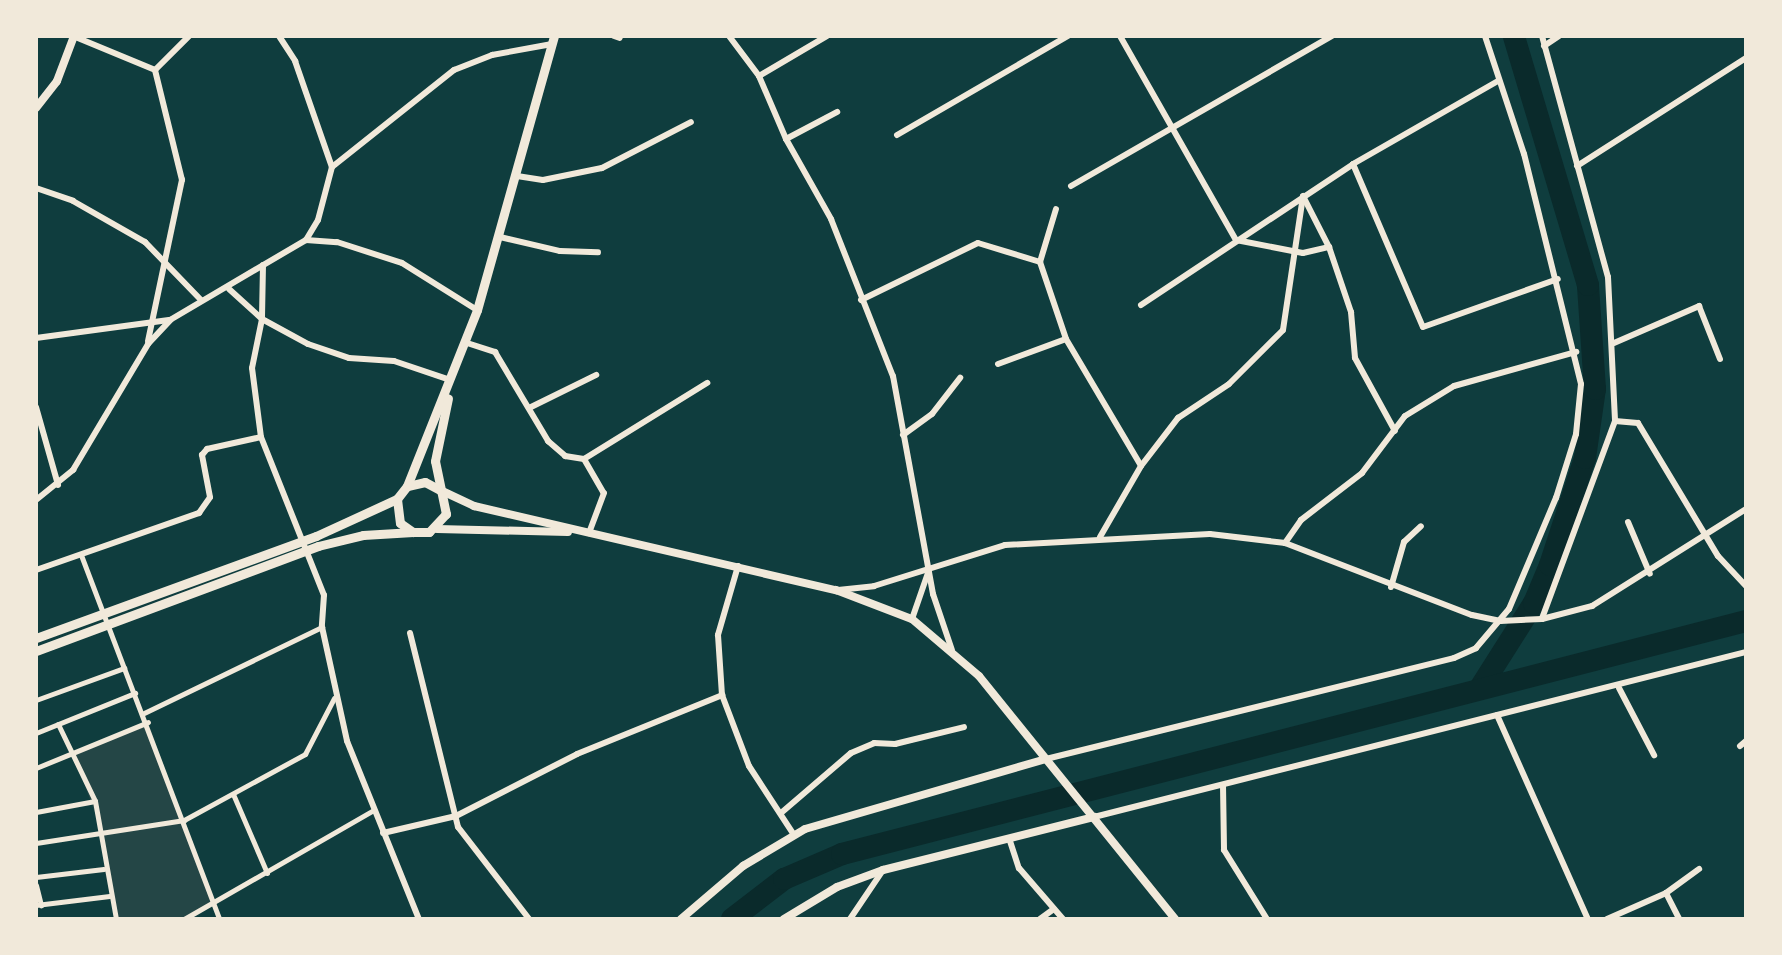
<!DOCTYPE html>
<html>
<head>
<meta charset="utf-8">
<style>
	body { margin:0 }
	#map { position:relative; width:1782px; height:955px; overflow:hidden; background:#0f3d3e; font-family:"Fira Sans Condensed",sans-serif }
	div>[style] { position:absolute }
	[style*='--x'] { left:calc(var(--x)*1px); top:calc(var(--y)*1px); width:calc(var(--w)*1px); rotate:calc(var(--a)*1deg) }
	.green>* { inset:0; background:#244646 }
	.river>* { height:22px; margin:-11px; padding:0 11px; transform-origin:11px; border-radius:11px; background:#0a2a2b }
	.pedestrian>* { height:5px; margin:-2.5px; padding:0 2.5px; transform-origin:2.5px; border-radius:2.5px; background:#f1e9da }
	.minor>* { height:6px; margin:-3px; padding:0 3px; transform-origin:3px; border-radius:3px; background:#f1e9da }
	.tertiary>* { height:8px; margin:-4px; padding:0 4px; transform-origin:4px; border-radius:4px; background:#f1e9da }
	.secondary>* { height:9px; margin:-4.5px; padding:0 4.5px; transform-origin:4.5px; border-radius:4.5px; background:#f1e9da }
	span { translate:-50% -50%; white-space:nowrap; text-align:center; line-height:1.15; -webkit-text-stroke:4.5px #f1e9da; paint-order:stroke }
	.frame { position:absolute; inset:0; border:38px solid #f1e9da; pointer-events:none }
</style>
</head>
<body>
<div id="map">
	<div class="green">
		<i style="clip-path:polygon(148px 722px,214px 905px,184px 919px,116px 919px,104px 869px,103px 835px,73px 753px)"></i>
	</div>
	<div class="river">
		<i style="--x:1480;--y:688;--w:101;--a:-57.6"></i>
		<i style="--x:1534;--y:603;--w:41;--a:-67.2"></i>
		<i style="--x:1550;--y:565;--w:113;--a:-71.9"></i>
		<i style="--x:1585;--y:458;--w:70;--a:-81.8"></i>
		<i style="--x:1595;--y:389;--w:104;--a:-93.9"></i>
		<i style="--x:1588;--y:285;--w:260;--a:-106.6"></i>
		<i style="--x:732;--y:919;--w:66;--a:-37.6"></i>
		<i style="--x:784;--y:879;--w:63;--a:-23.3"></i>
		<i style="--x:842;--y:854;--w:934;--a:-14.45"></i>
	</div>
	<div class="pedestrian">
		<i style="--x:81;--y:555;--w:389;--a:69.2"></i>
		<i style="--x:36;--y:700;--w:94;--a:-20"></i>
		<i style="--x:144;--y:713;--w:198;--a:-25.8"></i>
		<i style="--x:58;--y:724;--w:85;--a:64.3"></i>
		<i style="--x:95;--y:801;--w:120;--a:79.9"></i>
		<i style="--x:36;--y:733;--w:107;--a:-22"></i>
		<i style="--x:36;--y:768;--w:121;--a:-22.3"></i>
		<i style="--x:233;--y:794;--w:86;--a:66.7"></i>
		<i style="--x:36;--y:812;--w:60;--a:-10.6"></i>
		<i style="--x:36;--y:843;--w:150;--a:-8.8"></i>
		<i style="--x:184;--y:820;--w:138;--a:-28.6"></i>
		<i style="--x:305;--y:754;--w:63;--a:-62.6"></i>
		<i style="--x:36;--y:877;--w:68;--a:-6.7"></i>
		<i style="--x:36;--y:885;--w:21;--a:76"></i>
		<i style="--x:36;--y:905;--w:74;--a:-7"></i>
		<i style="--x:184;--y:919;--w:217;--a:-29.9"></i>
	</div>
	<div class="minor">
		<i style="--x:73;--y:36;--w:89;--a:22.5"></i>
		<i style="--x:279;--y:36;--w:30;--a:57"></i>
		<i style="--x:295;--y:61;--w:112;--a:70.8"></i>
		<i style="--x:614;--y:36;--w:6;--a:18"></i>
		<i style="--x:729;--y:36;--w:50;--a:53.1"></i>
		<i style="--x:759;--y:76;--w:69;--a:66.8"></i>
		<i style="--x:786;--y:139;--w:92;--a:60.6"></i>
		<i style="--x:831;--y:219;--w:169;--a:68.5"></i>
		<i style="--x:893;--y:376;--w:222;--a:79.6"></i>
		<i style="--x:933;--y:594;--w:59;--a:71.3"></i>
		<i style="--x:1120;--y:36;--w:235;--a:60.4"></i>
		<i style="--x:1236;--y:240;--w:68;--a:11"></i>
		<i style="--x:1303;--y:253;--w:27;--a:-13"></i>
		<i style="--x:1542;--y:36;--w:250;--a:74.7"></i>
		<i style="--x:1608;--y:277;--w:144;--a:87.2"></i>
		<i style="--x:1615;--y:421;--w:210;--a:110.3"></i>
		<i style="--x:1544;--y:46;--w:18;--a:-34"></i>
		<i style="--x:155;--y:70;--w:48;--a:-45"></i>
		<i style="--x:759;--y:76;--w:79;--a:-30.5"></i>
		<i style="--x:897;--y:135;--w:198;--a:-30.1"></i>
		<i style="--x:786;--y:139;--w:58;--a:-27.9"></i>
		<i style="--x:1353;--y:164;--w:177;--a:66.8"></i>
		<i style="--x:1423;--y:327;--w:143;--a:-19.6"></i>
		<i style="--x:1577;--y:166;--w:201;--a:-32.6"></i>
		<i style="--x:517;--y:176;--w:26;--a:9"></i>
		<i style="--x:543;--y:180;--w:60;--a:-11.5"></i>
		<i style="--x:602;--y:168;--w:100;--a:-27.3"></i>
		<i style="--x:1071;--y:186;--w:301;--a:-29.9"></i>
		<i style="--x:36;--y:188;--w:39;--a:19"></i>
		<i style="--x:73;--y:201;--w:83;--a:29.7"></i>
		<i style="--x:145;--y:242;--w:81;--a:46"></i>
		<i style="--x:1303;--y:196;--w:57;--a:63"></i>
		<i style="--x:1329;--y:247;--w:69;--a:71.3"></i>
		<i style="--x:1351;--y:312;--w:46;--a:85"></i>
		<i style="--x:1355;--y:358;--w:83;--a:61.3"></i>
		<i style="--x:1056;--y:209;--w:55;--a:106.8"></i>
		<i style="--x:1040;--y:262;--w:81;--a:71.3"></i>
		<i style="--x:1066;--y:339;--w:147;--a:59.4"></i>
		<i style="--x:500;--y:237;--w:62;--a:13.1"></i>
		<i style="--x:560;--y:251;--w:38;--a:2"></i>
		<i style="--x:306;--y:240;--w:31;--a:4"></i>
		<i style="--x:337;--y:242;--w:68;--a:17.9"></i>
		<i style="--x:402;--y:263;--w:89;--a:32.1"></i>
		<i style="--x:263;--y:265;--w:54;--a:91.1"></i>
		<i style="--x:262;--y:319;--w:50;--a:101.5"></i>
		<i style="--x:252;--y:368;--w:70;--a:82.6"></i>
		<i style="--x:261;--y:437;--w:170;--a:68.3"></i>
		<i style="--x:324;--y:595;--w:32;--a:94"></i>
		<i style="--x:322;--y:627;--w:117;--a:77.6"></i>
		<i style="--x:347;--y:741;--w:192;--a:68"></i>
		<i style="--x:229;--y:289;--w:45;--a:42.3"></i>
		<i style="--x:262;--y:319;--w:52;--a:28.5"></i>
		<i style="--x:308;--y:344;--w:43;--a:18.9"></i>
		<i style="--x:349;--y:358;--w:45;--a:3.8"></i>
		<i style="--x:394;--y:361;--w:59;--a:18.7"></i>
		<i style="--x:861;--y:300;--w:130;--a:-26"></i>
		<i style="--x:978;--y:243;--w:65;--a:17"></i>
		<i style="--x:1141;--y:305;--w:255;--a:-33.6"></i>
		<i style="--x:1353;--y:164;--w:167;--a:-29.8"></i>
		<i style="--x:36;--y:338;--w:134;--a:-7.7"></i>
		<i style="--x:148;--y:341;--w:165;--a:-78.1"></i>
		<i style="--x:182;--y:180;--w:113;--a:-103.8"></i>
		<i style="--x:464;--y:342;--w:33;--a:18"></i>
		<i style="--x:495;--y:352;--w:104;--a:59.2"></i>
		<i style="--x:548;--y:441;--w:23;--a:41"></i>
		<i style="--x:565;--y:456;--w:19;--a:9"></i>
		<i style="--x:584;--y:459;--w:39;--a:60"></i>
		<i style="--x:604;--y:493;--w:43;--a:110.6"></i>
		<i style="--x:1614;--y:343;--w:93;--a:-23.5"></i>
		<i style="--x:1699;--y:306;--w:57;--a:68.4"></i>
		<i style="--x:998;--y:364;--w:72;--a:-20.2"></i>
		<i style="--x:36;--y:407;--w:81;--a:74.2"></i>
		<i style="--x:529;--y:408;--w:75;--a:-26.2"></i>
		<i style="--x:1615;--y:421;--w:23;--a:5"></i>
		<i style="--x:1638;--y:423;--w:155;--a:59"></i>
		<i style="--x:1718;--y:556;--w:41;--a:47"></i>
		<i style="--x:903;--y:435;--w:36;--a:-36"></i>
		<i style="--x:932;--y:414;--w:46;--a:-52.1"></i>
		<i style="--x:584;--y:459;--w:145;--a:-31.7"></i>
		<i style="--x:36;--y:500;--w:48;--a:-39"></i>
		<i style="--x:73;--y:470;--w:147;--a:-59.2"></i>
		<i style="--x:148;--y:344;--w:33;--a:-47"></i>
		<i style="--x:170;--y:320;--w:158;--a:-30.5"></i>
		<i style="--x:306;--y:240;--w:23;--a:-59"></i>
		<i style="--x:318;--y:220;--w:55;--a:-75.2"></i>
		<i style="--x:332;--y:167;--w:156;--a:-38.5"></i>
		<i style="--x:454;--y:70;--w:41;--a:-21.5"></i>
		<i style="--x:492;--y:55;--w:61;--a:-10.4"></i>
		<i style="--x:1628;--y:522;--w:56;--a:67.1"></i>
		<i style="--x:1100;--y:537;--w:82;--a:-60"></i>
		<i style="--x:1141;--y:466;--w:61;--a:-52.4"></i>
		<i style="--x:1178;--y:418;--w:61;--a:-33.7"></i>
		<i style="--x:1229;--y:384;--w:76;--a:-45"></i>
		<i style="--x:1283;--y:330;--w:135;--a:-81.5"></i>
		<i style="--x:1285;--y:543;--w:28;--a:-55"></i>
		<i style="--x:1301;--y:520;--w:77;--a:-37.6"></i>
		<i style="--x:1362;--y:473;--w:71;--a:-53"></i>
		<i style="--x:1405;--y:416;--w:57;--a:-31.5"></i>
		<i style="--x:1454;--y:386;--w:127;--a:-15.6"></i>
		<i style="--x:738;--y:566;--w:72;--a:106.2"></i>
		<i style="--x:718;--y:635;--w:60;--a:86.2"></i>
		<i style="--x:722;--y:695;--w:76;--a:69.2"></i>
		<i style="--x:749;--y:766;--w:82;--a:56.9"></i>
		<i style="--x:36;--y:570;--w:173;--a:-19.3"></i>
		<i style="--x:199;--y:513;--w:19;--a:-55"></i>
		<i style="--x:210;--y:497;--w:43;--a:-100.8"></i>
		<i style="--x:202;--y:455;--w:8;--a:-50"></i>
		<i style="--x:207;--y:449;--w:55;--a:-12.5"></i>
		<i style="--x:1391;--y:587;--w:47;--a:-73.9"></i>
		<i style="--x:1404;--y:542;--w:23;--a:-43"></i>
		<i style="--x:838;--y:590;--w:36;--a:-6"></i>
		<i style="--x:874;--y:586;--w:137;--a:-17.4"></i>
		<i style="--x:1005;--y:545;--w:205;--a:-3.1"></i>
		<i style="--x:1210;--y:534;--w:76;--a:6.8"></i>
		<i style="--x:1285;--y:543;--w:200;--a:21.1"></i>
		<i style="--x:1472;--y:615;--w:29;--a:12"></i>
		<i style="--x:1500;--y:621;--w:42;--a:-2.7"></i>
		<i style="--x:1542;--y:619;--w:52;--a:-14.6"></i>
		<i style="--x:1592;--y:606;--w:182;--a:-32.2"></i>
		<i style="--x:912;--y:619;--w:52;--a:-70.9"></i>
		<i style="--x:410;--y:633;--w:200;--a:76.1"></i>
		<i style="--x:458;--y:827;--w:116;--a:52.3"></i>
		<i style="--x:1619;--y:688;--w:76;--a:62.4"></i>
		<i style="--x:1497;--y:715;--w:223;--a:66"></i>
		<i style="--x:1740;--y:746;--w:8;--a:-40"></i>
		<i style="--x:1046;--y:759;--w:420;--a:-13.9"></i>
		<i style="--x:1454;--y:658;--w:24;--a:-24"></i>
		<i style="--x:1476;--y:648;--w:51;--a:-49.8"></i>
		<i style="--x:1509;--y:609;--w:121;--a:-67.1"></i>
		<i style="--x:1556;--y:498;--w:67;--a:-72.6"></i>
		<i style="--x:1576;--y:434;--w:50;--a:-84.3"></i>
		<i style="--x:1581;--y:384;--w:237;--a:-103.9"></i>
		<i style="--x:1524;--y:154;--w:124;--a:-108.3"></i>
		<i style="--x:1223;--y:785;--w:65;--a:89.1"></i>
		<i style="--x:1224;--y:850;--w:81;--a:58.1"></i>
		<i style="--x:781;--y:813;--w:92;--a:-40.6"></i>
		<i style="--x:851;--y:753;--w:25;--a:-23"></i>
		<i style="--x:874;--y:743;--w:21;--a:3"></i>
		<i style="--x:895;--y:744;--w:71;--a:-13.8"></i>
		<i style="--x:1094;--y:817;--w:673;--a:-14.2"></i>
		<i style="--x:383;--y:833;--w:75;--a:-13.1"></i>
		<i style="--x:456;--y:816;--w:136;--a:-27.1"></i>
		<i style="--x:577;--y:754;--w:157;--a:-22.1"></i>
		<i style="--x:1009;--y:838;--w:32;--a:72"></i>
		<i style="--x:1019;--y:868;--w:67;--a:49.2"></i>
		<i style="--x:1666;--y:893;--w:29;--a:63"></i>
		<i style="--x:850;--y:919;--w:59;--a:-56"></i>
		<i style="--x:1040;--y:919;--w:17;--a:-36"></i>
		<i style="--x:1607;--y:919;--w:64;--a:-23.8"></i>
		<i style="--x:1666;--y:893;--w:41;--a:-36"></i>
	</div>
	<div class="tertiary">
		<i style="--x:36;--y:108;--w:34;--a:-52"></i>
		<i style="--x:57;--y:81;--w:48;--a:-69.3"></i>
		<i style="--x:440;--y:490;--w:38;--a:25"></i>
		<i style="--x:474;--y:506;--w:372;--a:13.1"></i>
		<i style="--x:836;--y:590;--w:81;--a:20.9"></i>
		<i style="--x:912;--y:619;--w:88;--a:40.4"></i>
		<i style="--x:979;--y:676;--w:312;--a:51.1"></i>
		<i style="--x:437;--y:529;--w:131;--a:1.3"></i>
		<i style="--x:681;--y:919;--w:82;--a:-40.5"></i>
		<i style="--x:743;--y:866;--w:72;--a:-30.8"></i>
		<i style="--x:805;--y:829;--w:251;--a:-16.2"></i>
		<i style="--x:784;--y:919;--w:62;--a:-31.1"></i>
		<i style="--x:837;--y:887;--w:49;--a:-20.3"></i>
		<i style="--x:883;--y:870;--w:218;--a:-14.1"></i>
	</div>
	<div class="secondary">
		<i style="--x:407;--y:486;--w:189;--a:-68.3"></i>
		<i style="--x:477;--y:310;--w:285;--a:-74.3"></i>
		<i style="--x:440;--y:490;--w:17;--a:-152"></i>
		<i style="--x:425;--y:482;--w:18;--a:167"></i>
		<i style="--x:407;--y:486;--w:16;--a:128"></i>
		<i style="--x:397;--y:499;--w:24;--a:83"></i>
		<i style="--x:400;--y:523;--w:16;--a:35"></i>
		<i style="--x:413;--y:532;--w:16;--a:0"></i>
		<i style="--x:429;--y:532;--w:25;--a:-47"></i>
		<i style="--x:446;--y:514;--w:54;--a:-101.7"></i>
		<i style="--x:435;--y:461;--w:64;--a:-78.3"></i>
		<i style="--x:36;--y:638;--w:298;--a:-20"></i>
		<i style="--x:316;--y:536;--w:89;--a:-24.6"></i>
		<i style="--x:36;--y:651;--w:301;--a:-20.4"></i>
		<i style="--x:318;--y:546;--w:46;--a:-13.7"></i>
		<i style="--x:363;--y:535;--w:50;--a:-3.4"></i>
	</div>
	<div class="frame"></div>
</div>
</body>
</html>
